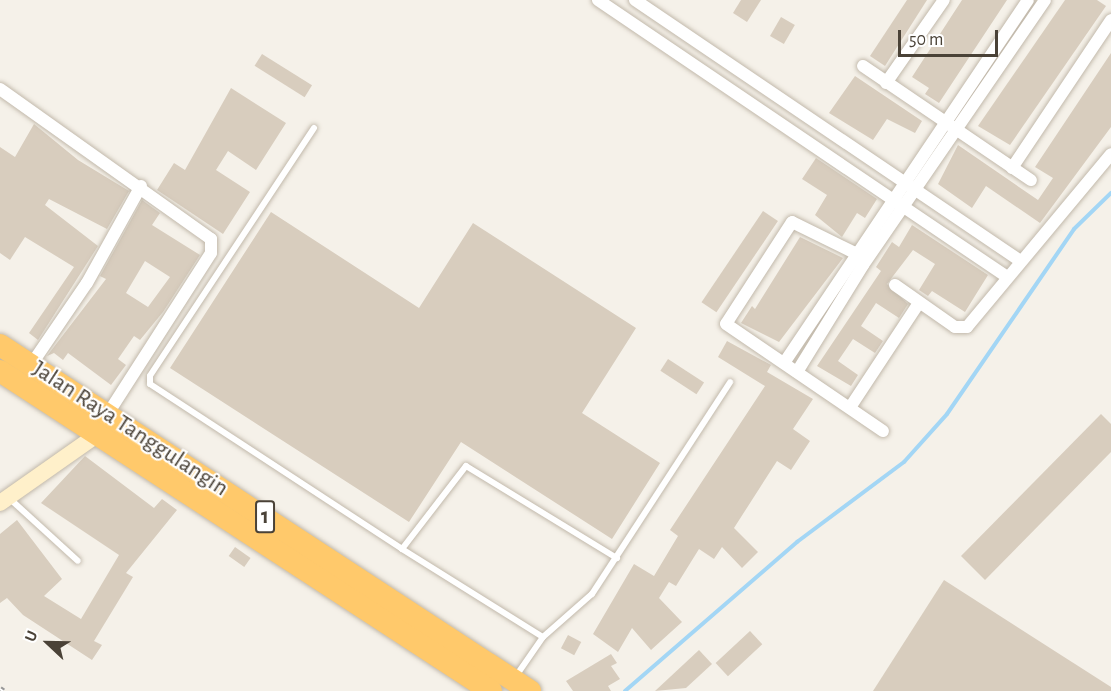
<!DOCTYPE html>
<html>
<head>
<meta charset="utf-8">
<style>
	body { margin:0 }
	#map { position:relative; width:1111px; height:691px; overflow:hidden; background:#f5f1e9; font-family:"Alegreya Sans",sans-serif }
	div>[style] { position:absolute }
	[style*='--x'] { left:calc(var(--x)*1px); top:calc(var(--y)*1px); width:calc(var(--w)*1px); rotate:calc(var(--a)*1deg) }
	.stream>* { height:4px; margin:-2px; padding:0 2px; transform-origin:2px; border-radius:2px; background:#a3d6f5 }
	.building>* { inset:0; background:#d8cdbe; transform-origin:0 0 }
	.roads { filter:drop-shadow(0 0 2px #c2b9ab) drop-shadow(0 0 2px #c2b9ab) }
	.lane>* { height:6px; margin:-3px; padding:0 3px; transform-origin:3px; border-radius:3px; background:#fff }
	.street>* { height:12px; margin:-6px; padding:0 6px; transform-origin:6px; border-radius:6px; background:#fff }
	.secondary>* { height:16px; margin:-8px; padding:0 8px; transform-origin:8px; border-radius:8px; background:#fff0ca }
	.highway>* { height:22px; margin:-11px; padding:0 11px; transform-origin:11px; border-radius:11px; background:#ffc96b }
	.rail>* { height:6px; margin-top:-3px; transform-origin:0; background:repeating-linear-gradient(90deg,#fff 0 11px,#989898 0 22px); box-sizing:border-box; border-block:2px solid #989898 }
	span { translate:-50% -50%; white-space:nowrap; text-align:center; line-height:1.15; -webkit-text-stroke:4.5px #fff; paint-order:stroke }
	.shield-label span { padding:2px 4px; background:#fff; border:2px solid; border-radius:4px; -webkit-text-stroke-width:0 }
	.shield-label { font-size:22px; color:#4a4237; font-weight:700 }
	.street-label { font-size:24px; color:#4a4237 }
	.north { position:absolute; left:18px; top:613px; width:60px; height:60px; -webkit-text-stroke:4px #fff; paint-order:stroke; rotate:292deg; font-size:16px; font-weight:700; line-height:24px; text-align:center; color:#4a4237 }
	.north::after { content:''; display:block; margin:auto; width:21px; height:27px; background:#4a4237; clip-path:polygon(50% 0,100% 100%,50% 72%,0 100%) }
	.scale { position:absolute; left:898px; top:30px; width:100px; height:27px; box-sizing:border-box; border:3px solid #4a4237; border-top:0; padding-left:8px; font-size:18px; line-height:21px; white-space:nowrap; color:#4a4237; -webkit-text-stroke:4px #fff; paint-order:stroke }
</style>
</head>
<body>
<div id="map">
	<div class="stream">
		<i style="--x:625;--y:691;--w:228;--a:-40.9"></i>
		<i style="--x:797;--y:542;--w:134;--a:-36.8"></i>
		<i style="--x:904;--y:462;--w:64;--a:-48.1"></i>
		<i style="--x:947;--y:414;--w:224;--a:-55.5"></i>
		<i style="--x:1074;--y:229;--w:52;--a:-44.2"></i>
	</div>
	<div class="building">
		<i style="clip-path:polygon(741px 0,761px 0,747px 22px,733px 13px)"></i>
		<i style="clip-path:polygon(907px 0,927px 0,885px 66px,870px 56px)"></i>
		<i style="clip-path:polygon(962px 0,1007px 0,939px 103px,925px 94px,929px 88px,912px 77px)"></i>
		<i style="clip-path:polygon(1065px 0,1097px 0,1106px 6px,1010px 145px,978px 126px)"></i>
		<i style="left:781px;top:17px;width:16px;height:22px;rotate:30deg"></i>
		<i style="clip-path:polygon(1111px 53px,1111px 127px,1040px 223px,986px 186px,972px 208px,938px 184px,958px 145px,1038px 200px,1053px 178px,1035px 167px)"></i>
		<i style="left:262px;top:54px;width:59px;height:14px;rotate:32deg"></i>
		<i style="clip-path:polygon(855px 76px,922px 121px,915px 133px,887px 119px,873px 140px,829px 113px)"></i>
		<i style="clip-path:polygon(231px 88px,286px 123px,256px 170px,228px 151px,216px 170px,250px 192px,223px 234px,157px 190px,174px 163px,185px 170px)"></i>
		<i style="clip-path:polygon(34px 124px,78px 160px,129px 191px,107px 229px,49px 199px,45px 205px,98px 246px,38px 340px,29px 333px,74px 267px,25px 237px,10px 260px,0 253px,0 147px,15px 157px)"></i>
		<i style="clip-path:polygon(816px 158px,877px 199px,865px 218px,857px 213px,842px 237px,815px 215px,827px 195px,802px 179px)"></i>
		<i style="clip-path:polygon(evenodd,142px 200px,160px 213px,152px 225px,200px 255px,163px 312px,140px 340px,134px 336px,118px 359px,126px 365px,111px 385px,68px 353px,63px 360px,54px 353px,47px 356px,106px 279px,100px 276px,142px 200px,145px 261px,170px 277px,148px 307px,126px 293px,145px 261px)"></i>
		<i style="left:763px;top:211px;width:18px;height:110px;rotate:34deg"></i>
		<i style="clip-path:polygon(271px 212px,419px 308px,473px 223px,636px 328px,582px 413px,660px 463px,612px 539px,461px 442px,409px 522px,170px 368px)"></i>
		<i style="clip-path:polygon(912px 225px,988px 275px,965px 312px,932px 291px,928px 296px,919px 290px,935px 264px,913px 250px,887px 284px,908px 304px,899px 318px,876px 303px,861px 326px,883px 341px,875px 353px,853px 339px,838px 361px,858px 375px,851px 386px,817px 366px,881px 271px,876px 267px,892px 242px,899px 247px)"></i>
		<i style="clip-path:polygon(800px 237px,843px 258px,779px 342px,741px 323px,752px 306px,755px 309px)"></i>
		<i style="clip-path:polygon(727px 341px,771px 365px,767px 372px,813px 399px,793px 429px,810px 441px,791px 470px,777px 461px,734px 528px,758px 552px,742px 568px,722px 547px,714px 559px,699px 549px,676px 586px,669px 582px,659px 598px,682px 622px,651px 650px,632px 628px,618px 652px,593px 634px,634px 564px,654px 576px,678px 536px,670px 530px,765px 386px,718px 357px)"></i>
		<i style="left:668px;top:359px;width:43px;height:14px;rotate:33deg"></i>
		<i style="clip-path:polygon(1101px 414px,1111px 424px,1111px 452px,985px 580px,961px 556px)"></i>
		<i style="clip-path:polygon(85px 456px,154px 508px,162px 499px,177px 510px,126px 573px,133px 577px,94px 641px,102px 645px,92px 660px,23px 615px,7px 598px,0 603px,0 534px,17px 520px,62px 579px,44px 596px,81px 619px,119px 555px,41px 503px)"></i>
		<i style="left:235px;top:547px;width:19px;height:11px;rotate:35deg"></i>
		<i style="clip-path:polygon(944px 580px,1111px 687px,1111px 691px,873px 691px)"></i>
		<i style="left:750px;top:631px;width:18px;height:47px;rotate:47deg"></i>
		<i style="left:568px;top:635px;width:15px;height:15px;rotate:28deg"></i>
		<i style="clip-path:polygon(699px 650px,712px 664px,686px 688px,655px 691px)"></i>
		<i style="clip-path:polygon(611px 654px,617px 663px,611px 666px,620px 679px,608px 686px,611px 691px,573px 691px,566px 681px)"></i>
	</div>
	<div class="roads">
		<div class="lane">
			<i style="--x:314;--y:128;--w:297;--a:123.5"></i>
			<i style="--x:150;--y:376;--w:8;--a:90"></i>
			<i style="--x:150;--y:384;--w:301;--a:33.2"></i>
			<i style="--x:402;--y:549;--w:105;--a:-52.4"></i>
			<i style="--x:466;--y:466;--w:177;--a:31.4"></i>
			<i style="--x:9;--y:498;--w:93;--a:42.4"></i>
			<i style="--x:402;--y:549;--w:166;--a:32"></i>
			<i style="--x:516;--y:676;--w:47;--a:-55.3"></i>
			<i style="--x:543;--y:637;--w:65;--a:-41.3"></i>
			<i style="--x:592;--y:594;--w:253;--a:-56.9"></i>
		</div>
		<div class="street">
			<i style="--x:598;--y:0;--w:492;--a:34.1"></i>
			<i style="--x:635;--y:0;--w:462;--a:34.1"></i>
			<i style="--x:863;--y:66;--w:203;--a:34.2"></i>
			<i style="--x:886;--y:83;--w:101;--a:-55.1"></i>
			<i style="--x:0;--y:89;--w:259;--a:35.4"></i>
			<i style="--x:211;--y:239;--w:14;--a:90"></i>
			<i style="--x:211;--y:253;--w:193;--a:122.7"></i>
			<i style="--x:1012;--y:168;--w:178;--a:-56.2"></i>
			<i style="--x:855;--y:253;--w:70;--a:-153.8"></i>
			<i style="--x:792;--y:222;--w:121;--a:122.9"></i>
			<i style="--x:726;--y:324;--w:190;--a:34.3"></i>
			<i style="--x:895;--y:285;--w:73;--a:35"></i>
			<i style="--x:955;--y:327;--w:12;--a:0"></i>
			<i style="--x:967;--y:327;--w:225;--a:-50.2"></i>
			<i style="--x:784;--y:363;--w:437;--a:-56.1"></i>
			<i style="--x:31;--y:365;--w:99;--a:-55.7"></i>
			<i style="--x:87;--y:283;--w:111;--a:-60.9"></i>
			<i style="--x:797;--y:372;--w:126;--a:-58.3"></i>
			<i style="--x:863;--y:265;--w:321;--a:-55.5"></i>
			<i style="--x:851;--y:406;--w:123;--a:-56.6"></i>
		</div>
		<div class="secondary">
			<i style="--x:0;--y:503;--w:120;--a:-35.1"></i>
		</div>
		<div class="highway">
			<i style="--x:0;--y:345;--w:633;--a:33.14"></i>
			<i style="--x:0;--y:371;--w:586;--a:33.09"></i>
		</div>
	</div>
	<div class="rail">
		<i style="--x:0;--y:689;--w:4;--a:34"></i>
	</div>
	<div class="shield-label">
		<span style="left:265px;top:517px">1</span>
	</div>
	<div class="street-label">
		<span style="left:130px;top:429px;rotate:33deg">Jalan Raya Tanggulangin</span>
	</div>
	<div class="north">U</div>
	<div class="scale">50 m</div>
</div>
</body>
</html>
